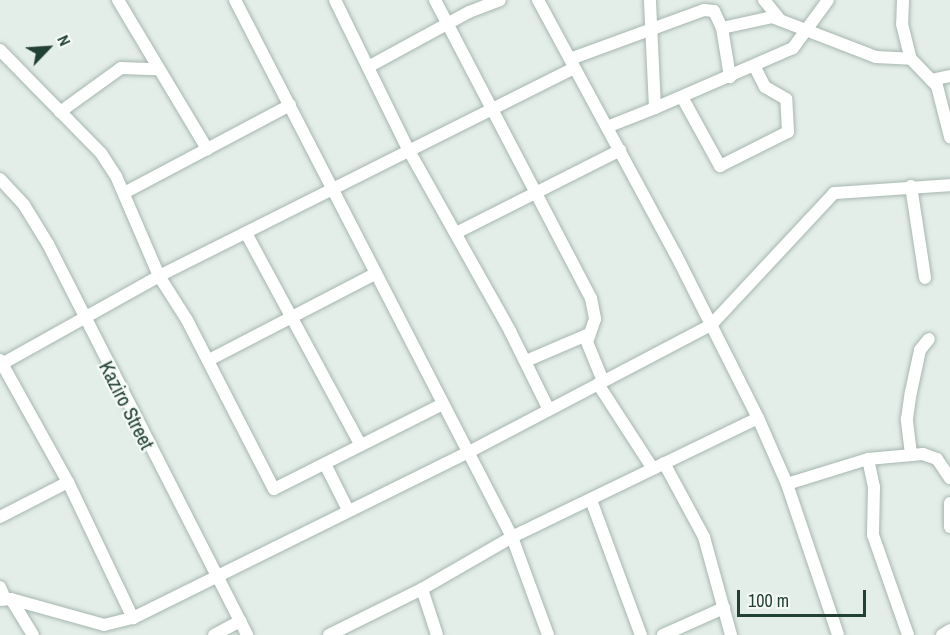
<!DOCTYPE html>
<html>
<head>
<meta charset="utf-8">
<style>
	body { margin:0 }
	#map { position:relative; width:950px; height:635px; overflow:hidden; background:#e4eee9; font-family:"Archivo Narrow",sans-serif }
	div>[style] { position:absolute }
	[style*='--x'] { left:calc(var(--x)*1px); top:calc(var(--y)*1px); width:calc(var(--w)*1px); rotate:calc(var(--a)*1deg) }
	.roads { filter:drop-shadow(0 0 2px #a6b7af) drop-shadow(0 0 2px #a6b7af) }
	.minor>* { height:12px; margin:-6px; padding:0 6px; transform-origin:6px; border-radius:6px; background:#fff }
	span { translate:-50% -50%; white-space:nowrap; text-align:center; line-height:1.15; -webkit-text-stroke:4.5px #f5faf7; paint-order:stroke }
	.street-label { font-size:20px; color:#224135 }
	.north { position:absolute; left:18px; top:18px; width:60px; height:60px; -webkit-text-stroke:4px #f5faf7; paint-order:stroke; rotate:65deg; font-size:16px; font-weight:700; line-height:24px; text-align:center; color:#224135 }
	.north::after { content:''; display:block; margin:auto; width:21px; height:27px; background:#224135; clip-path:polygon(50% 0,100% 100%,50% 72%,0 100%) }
	.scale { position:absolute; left:737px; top:590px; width:129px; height:27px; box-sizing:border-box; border:3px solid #224135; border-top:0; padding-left:8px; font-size:18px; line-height:21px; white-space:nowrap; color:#224135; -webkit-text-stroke:4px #f5faf7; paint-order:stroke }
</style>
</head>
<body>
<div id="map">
	<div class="roads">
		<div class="minor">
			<i style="--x:118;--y:0;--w:174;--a:59.1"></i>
			<i style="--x:235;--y:0;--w:604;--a:62.71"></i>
			<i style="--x:512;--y:537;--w:104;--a:69.8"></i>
			<i style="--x:335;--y:0;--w:166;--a:63.9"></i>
			<i style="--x:408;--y:149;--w:209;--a:60.7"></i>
			<i style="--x:510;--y:331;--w:86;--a:63.7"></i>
			<i style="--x:435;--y:0;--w:336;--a:62.4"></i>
			<i style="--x:591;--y:298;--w:21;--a:79"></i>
			<i style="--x:595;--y:319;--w:24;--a:109"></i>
			<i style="--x:587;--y:342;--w:42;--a:67.7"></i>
			<i style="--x:538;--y:0;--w:288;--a:61.6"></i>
			<i style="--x:675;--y:253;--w:185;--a:63.3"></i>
			<i style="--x:758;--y:418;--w:72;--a:66.3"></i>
			<i style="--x:787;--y:484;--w:159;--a:71.3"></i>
			<i style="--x:764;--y:0;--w:26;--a:51"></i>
			<i style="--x:903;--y:0;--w:24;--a:92"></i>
			<i style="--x:902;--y:24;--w:36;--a:76"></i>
			<i style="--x:722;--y:28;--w:51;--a:-12.4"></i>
			<i style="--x:772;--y:17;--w:111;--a:21"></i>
			<i style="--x:876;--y:57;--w:35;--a:3"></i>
			<i style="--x:911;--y:59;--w:37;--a:46"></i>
			<i style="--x:937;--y:86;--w:53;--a:75.7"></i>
			<i style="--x:0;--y:50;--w:144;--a:45.6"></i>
			<i style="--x:101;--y:153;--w:27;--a:57"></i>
			<i style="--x:116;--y:176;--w:109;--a:66.7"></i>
			<i style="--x:159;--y:276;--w:52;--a:57.5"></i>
			<i style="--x:187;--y:320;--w:190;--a:62.8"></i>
			<i style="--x:274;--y:489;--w:187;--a:-26.7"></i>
			<i style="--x:570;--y:59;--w:143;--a:-20.1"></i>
			<i style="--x:704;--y:10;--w:10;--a:6"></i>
			<i style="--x:714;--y:11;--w:19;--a:65"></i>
			<i style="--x:722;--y:28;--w:50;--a:80.7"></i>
			<i style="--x:368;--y:67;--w:115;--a:-28.6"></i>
			<i style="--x:469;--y:12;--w:33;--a:-21"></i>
			<i style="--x:931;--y:80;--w:19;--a:-12"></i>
			<i style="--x:682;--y:97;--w:79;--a:61.2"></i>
			<i style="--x:720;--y:166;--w:76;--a:-26.6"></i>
			<i style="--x:788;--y:132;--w:33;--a:-93"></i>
			<i style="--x:786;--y:99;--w:24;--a:-150"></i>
			<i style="--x:765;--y:87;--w:22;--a:-117"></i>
			<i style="--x:655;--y:108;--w:150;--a:-23.5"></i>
			<i style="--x:793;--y:48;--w:59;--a:-53.9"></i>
			<i style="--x:60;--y:112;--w:75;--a:-35.8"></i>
			<i style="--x:121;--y:68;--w:35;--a:2"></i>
			<i style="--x:607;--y:127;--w:52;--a:-21.6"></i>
			<i style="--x:655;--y:108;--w:108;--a:-92.7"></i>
			<i style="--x:0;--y:179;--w:35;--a:47"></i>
			<i style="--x:24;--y:205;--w:46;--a:58.4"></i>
			<i style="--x:48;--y:244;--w:439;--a:63"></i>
			<i style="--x:911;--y:186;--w:93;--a:81.3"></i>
			<i style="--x:124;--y:193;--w:188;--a:-27.9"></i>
			<i style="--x:246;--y:233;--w:240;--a:61.6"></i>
			<i style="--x:456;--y:233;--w:184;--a:-26.8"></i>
			<i style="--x:0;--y:360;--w:140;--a:60.9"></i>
			<i style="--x:68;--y:482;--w:151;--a:64.5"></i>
			<i style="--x:209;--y:360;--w:187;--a:-27.4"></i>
			<i style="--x:526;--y:361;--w:66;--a:-23.1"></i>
			<i style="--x:0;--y:365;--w:182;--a:-29.2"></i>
			<i style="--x:159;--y:276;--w:464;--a:-26.6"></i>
			<i style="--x:598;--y:384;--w:101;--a:57.1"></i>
			<i style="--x:911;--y:454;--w:35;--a:-97"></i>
			<i style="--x:907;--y:419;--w:27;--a:-82"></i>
			<i style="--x:911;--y:392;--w:43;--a:-77.9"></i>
			<i style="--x:920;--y:350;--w:14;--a:-51"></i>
			<i style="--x:868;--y:459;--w:29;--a:78"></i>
			<i style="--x:874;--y:487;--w:48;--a:91.2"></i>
			<i style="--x:873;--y:535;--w:106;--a:70.7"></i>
			<i style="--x:664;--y:463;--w:84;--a:61.6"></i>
			<i style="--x:704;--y:537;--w:102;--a:74.6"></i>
			<i style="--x:325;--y:464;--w:51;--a:63.4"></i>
			<i style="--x:787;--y:484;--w:85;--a:-17.2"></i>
			<i style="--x:868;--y:459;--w:55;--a:-5.2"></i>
			<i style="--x:923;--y:454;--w:15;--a:20"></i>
			<i style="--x:937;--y:459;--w:23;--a:56"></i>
			<i style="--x:591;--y:500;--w:144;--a:69.7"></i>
			<i style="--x:950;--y:503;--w:24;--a:90"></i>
			<i style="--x:0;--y:517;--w:76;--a:-27.2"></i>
			<i style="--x:0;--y:587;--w:13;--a:67"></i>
			<i style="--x:422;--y:589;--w:48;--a:71.9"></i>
			<i style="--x:11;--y:599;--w:42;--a:58.6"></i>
			<i style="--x:0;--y:600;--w:11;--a:-5"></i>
			<i style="--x:11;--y:599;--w:97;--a:15.6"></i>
			<i style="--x:104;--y:625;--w:30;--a:-14"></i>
			<i style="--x:133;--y:618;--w:373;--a:-26.3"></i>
			<i style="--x:467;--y:453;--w:276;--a:-27.7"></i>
			<i style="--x:711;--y:325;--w:180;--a:-47"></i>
			<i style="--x:834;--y:193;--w:116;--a:-3.9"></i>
			<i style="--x:214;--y:635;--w:30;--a:-28"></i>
			<i style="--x:329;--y:635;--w:104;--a:-26.3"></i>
			<i style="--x:422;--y:589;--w:104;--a:-30"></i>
			<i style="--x:512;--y:537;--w:273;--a:-25.8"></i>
			<i style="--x:663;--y:635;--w:67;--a:-23.9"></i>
			<i style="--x:942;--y:635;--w:9;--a:-32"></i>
		</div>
	</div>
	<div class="street-label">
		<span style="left:127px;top:405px;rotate:63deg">Kaziro Street</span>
	</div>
	<div class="north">N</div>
	<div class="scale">100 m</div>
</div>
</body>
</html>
